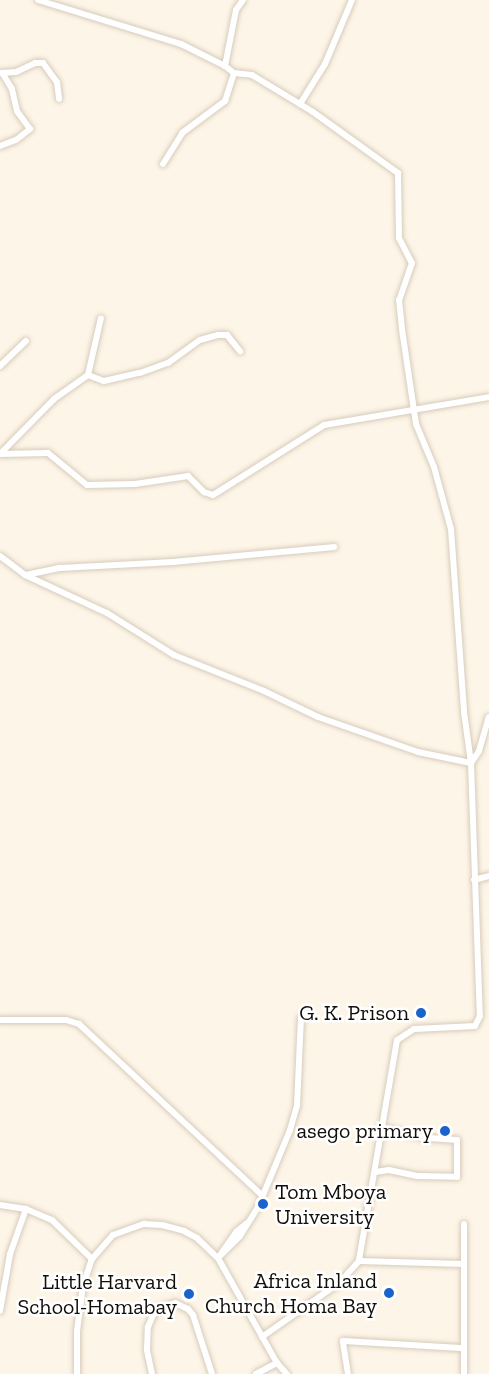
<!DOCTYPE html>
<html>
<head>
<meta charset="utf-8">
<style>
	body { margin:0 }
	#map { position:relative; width:489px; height:1374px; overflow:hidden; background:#fdf5e7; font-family:"Zilla Slab",serif }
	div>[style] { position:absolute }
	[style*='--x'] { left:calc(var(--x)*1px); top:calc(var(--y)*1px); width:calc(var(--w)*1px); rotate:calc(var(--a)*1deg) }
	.roads { filter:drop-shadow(0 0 2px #d7ccbc) drop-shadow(0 0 2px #d7ccbc) }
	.minor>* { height:6px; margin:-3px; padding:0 3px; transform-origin:3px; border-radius:3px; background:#fff }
	.dots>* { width:16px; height:16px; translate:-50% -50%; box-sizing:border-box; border:3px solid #fff; border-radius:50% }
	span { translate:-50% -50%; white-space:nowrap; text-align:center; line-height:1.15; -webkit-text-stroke:5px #fff; paint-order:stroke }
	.poi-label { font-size:22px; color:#120e09 }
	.right { translate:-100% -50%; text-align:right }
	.left { translate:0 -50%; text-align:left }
</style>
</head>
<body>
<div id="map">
	<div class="roads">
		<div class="minor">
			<i style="--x:38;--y:0;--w:150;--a:17.1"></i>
			<i style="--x:181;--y:44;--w:49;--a:26.6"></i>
			<i style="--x:225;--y:66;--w:11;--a:38"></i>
			<i style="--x:234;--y:73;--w:18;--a:6"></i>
			<i style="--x:252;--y:75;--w:71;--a:31.2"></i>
			<i style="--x:313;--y:112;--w:105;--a:35.7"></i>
			<i style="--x:398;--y:173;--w:65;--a:89.1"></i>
			<i style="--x:399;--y:238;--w:28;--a:63"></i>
			<i style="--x:412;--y:263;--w:39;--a:109"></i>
			<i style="--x:399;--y:300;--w:36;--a:84"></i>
			<i style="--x:403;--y:336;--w:89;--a:81.6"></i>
			<i style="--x:416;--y:424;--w:47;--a:67.3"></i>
			<i style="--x:434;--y:467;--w:64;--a:74.7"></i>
			<i style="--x:451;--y:529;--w:183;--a:85.9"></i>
			<i style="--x:464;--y:712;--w:51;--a:82.2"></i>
			<i style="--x:471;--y:763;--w:253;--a:88"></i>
			<i style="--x:480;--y:1016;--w:11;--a:117"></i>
			<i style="--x:475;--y:1026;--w:61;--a:177.2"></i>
			<i style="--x:414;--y:1029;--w:20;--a:147"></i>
			<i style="--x:397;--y:1040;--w:224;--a:99.8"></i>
			<i style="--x:359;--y:1261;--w:30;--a:132"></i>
			<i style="--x:339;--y:1283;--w:94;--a:145"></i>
			<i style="--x:225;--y:66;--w:57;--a:-78.9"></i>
			<i style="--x:236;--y:10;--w:12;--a:-55"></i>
			<i style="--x:1;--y:73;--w:15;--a:-4"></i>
			<i style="--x:16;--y:72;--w:21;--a:-25"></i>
			<i style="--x:35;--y:63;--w:8;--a:0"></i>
			<i style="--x:43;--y:63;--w:24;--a:54"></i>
			<i style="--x:57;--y:82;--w:17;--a:83"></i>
			<i style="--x:300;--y:104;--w:47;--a:-58"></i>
			<i style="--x:325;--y:64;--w:69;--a:-67.1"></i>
			<i style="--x:0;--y:146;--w:17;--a:-21"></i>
			<i style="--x:16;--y:140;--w:18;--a:-38"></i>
			<i style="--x:30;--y:129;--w:22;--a:-126"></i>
			<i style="--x:17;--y:111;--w:23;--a:-103"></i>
			<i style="--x:12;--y:89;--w:17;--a:-121"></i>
			<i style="--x:163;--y:164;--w:36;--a:-58"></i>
			<i style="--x:182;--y:133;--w:54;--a:-36.7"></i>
			<i style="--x:225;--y:101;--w:29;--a:-72"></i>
			<i style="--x:0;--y:366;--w:36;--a:-44"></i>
			<i style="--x:88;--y:375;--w:58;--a:-77.2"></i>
			<i style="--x:0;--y:454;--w:48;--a:-1.2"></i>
			<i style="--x:48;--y:453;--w:50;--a:39.4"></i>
			<i style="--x:87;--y:485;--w:48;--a:-1.2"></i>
			<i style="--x:135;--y:484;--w:54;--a:-8.6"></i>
			<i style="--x:188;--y:476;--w:23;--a:45"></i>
			<i style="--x:204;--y:492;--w:9;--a:18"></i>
			<i style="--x:213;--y:495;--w:131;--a:-32.2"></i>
			<i style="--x:324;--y:425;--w:167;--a:-9.6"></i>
			<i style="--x:0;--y:454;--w:77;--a:-45.5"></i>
			<i style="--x:54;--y:399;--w:42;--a:-35.2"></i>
			<i style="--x:88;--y:375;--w:17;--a:21"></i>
			<i style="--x:104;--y:381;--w:37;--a:-13"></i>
			<i style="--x:140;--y:373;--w:30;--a:-20"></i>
			<i style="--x:168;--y:363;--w:39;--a:-36"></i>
			<i style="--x:200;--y:340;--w:19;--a:-16"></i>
			<i style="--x:218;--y:335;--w:9;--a:0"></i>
			<i style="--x:227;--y:335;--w:21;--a:51"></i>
			<i style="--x:0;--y:556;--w:31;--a:37"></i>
			<i style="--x:25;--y:575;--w:90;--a:24.9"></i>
			<i style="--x:107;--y:613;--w:79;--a:32.1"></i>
			<i style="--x:174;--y:655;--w:97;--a:21.8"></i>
			<i style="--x:264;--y:691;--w:60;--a:25.7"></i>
			<i style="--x:318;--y:717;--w:106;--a:19.3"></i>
			<i style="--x:418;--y:752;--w:54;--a:11.7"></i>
			<i style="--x:471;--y:763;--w:14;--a:-56"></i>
			<i style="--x:479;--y:751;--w:35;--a:-74"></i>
			<i style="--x:26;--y:575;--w:35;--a:-12"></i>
			<i style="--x:60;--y:568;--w:113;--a:-3"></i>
			<i style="--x:173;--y:562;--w:162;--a:-5.3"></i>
			<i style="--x:474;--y:880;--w:16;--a:-15"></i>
			<i style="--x:0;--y:1020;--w:66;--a:0"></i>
			<i style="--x:66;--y:1020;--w:14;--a:17"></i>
			<i style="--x:79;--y:1024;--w:250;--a:43.1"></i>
			<i style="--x:375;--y:1172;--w:14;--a:-8"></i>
			<i style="--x:389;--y:1170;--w:30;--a:12"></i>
			<i style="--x:418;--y:1176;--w:39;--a:1"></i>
			<i style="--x:457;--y:1177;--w:37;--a:-90"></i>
			<i style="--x:457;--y:1140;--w:31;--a:-176"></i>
			<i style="--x:426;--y:1138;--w:47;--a:-166.6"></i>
			<i style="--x:0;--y:1205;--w:26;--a:9"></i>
			<i style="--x:464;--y:1224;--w:40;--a:90"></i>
			<i style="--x:218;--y:1258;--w:31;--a:-45"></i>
			<i style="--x:240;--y:1236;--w:34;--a:-58"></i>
			<i style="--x:258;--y:1207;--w:83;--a:-67.4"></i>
			<i style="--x:290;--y:1130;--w:26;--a:-74"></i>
			<i style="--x:297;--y:1105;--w:87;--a:-87.4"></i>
			<i style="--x:301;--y:1018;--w:7;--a:-34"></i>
			<i style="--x:218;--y:1258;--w:32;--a:-55"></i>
			<i style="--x:236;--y:1232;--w:14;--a:-39"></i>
			<i style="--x:359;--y:1261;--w:105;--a:1.6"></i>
			<i style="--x:464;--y:1264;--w:110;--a:90"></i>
			<i style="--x:0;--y:1311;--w:58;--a:-80"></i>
			<i style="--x:10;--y:1254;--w:48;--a:-70.4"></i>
			<i style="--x:26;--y:1209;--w:28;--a:23"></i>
			<i style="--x:52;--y:1220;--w:56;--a:44.3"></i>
			<i style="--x:77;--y:1374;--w:43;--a:-90"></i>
			<i style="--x:77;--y:1331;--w:45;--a:-82.4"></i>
			<i style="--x:83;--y:1286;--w:28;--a:-72"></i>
			<i style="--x:92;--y:1259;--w:32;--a:-49"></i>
			<i style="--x:113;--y:1235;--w:33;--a:-20"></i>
			<i style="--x:144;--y:1224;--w:18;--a:3"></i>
			<i style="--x:162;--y:1225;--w:23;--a:15"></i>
			<i style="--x:184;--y:1231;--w:15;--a:28"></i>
			<i style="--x:197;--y:1238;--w:29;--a:44"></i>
			<i style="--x:218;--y:1258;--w:120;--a:60.7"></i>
			<i style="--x:277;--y:1363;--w:15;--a:48"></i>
			<i style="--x:152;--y:1374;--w:25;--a:-102"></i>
			<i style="--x:147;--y:1350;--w:23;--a:-88"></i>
			<i style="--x:148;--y:1327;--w:13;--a:-67"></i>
			<i style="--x:153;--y:1315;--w:10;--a:-45"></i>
			<i style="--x:160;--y:1308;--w:16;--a:-18"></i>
			<i style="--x:175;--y:1303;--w:14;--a:25"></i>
			<i style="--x:188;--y:1309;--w:8;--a:50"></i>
			<i style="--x:193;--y:1315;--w:62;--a:72.1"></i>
			<i style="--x:256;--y:1374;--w:24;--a:-28"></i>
			<i style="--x:348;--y:1374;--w:33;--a:-99"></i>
			<i style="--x:343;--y:1341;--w:119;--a:3.4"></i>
		</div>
	</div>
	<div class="dots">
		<i style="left:421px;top:1013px;background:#1b62cd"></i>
		<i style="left:445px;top:1131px;background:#1b62cd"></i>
		<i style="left:263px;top:1204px;background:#1b62cd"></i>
		<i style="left:389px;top:1293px;background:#1b62cd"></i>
		<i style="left:189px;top:1294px;background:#1b62cd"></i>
	</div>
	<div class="poi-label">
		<span class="right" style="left:409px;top:1013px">G. K. Prison</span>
		<span class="right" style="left:433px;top:1131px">asego primary</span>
		<span class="left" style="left:275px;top:1204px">Tom Mboya<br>University</span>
		<span class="right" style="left:377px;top:1293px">Africa Inland<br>Church Homa Bay</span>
		<span class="right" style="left:177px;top:1294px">Little Harvard<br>School-Homabay</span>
	</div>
</div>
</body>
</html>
